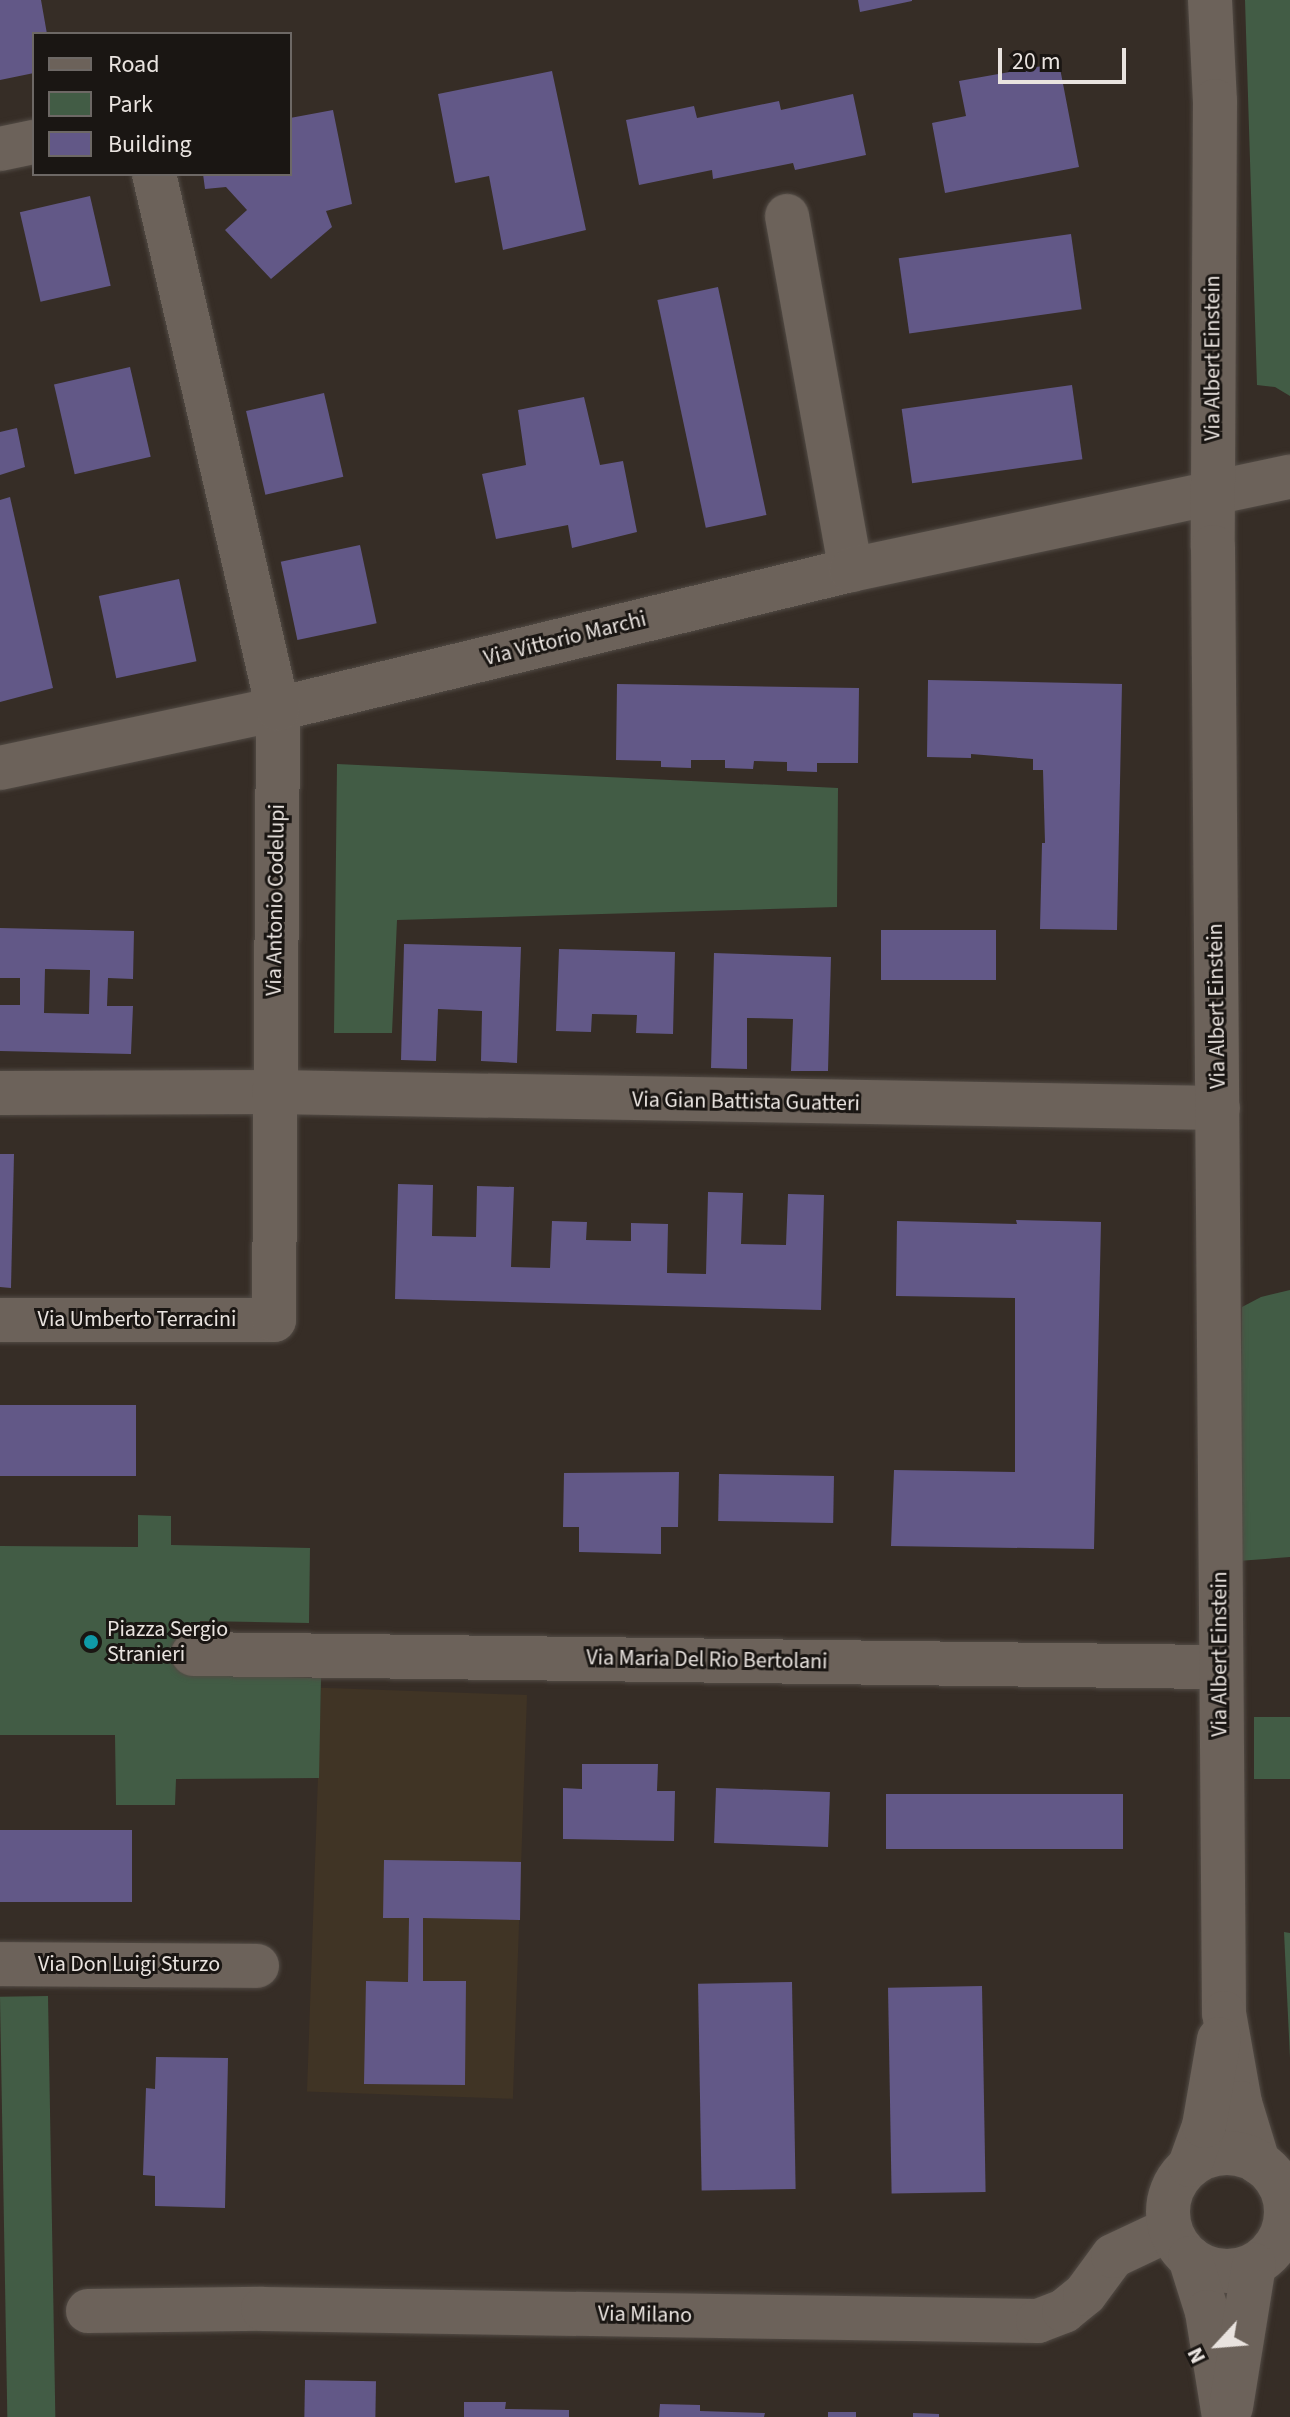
<!DOCTYPE html>
<html>
<head>
<meta charset="utf-8">
<style>
	body { margin:0 }
	#map { position:relative; width:1290px; height:2417px; overflow:hidden; background:#362d26; font-family:"Source Sans 3",sans-serif }
	div>[style] { position:absolute }
	[style*='--x'] { left:calc(var(--x)*1px); top:calc(var(--y)*1px); width:calc(var(--w)*1px); rotate:calc(var(--a)*1deg) }
	.education>* { inset:0; background:#403425; transform-origin:0 0 }
	.green>* { inset:0; background:#425c45; transform-origin:0 0 }
	.building>* { inset:0; background:#625887; transform-origin:0 0 }
	.roads { filter:drop-shadow(0 0 2px #524b45) drop-shadow(0 0 2px #524b45) }
	.street>* { height:44px; margin:-22px; padding:0 22px; transform-origin:22px; border-radius:22px; background:#6c625a }
	.secondary>* { height:44px; margin:-22px; padding:0 22px; transform-origin:22px; border-radius:22px; background:#6c625a }
	.secondary>.ring { margin:-22px; padding:0; box-sizing:content-box; background:none; border:44px solid #6c625a; border-radius:50% }
	.dots>* { width:22px; height:22px; translate:-50% -50%; box-sizing:border-box; border:4px solid #1a1613; border-radius:50% }
	span { translate:-50% -50%; white-space:nowrap; text-align:center; line-height:1.15; -webkit-text-stroke:6px #1a1613; paint-order:stroke }
	.street-label { font-size:22px; color:#e9e3df }
	.poi-label { font-size:22px; color:#e9e3df }
	.left { translate:0 -50%; text-align:left }
	.legend { position:absolute; left:32px; top:32px; width:260px; height:144px; box-sizing:border-box; background:#1a1613; border:2px solid #6d6865; margin:0; padding:10px 14px; list-style:none; font-size:24px; color:#e9e3df }
	.legend li { display:flex; align-items:center; gap:16px; height:40px }
	.legend b { width:40px; border:2px solid #6d6865 }
	.north { position:absolute; left:1178px; top:2305px; width:80px; height:80px; -webkit-text-stroke:6px #1a1613; paint-order:stroke; rotate:244deg; font-size:22px; font-weight:700; line-height:32px; text-align:center; color:#e9e3df }
	.north::after { content:''; display:block; margin:auto; width:28px; height:36px; background:#e9e3df; clip-path:polygon(50% 0,100% 100%,50% 72%,0 100%) }
	.scale { position:absolute; left:998px; top:48px; width:128px; height:36px; box-sizing:border-box; border:4px solid #e9e3df; border-top:0; padding-left:10px; font-size:24px; line-height:28px; white-space:nowrap; color:#e9e3df; -webkit-text-stroke:6px #1a1613; paint-order:stroke }
</style>
</head>
<body>
<div id="map">
	<div class="education">
		<i style="left:527px;top:1695px;width:404px;height:206px;rotate:92deg"></i>
	</div>
	<div class="green">
		<i style="clip-path:polygon(1245px 0,1290px 0,1290px 396px,1275px 387px,1257px 385px)"></i>
		<i style="clip-path:polygon(337px 764px,838px 788px,837px 907px,397px 920px,392px 1033px,334px 1033px)"></i>
		<i style="clip-path:polygon(1290px 1290px,1290px 1557px,1238px 1561px,1242px 1307px,1261px 1297px)"></i>
		<i style="clip-path:polygon(138px 1515px,171px 1516px,171px 1545px,310px 1548px,309px 1623px,200px 1621px,199px 1675px,321px 1678px,319px 1778px,176px 1779px,175px 1805px,116px 1805px,115px 1735px,0 1735px,0 1546px,138px 1547px)"></i>
		<i style="left:1254px;top:1717px;width:36px;height:62px"></i>
		<i style="clip-path:polygon(1284px 1932px,1290px 1933px,1290px 2058px)"></i>
		<i style="left:48px;top:1996px;width:421px;height:48px;rotate:89deg"></i>
	</div>
	<div class="building">
		<i style="clip-path:polygon(0 0,41px 0,47px 34px,34px 34px,34px 73px,0 80px)"></i>
		<i style="clip-path:polygon(858px 0,912px 0,912px 1px,860px 12px)"></i>
		<i style="clip-path:polygon(1059px 63px,1079px 167px,945px 193px,932px 123px,966px 116px,959px 81px)"></i>
		<i style="clip-path:polygon(552px 71px,586px 230px,503px 250px,489px 176px,455px 183px,438px 94px)"></i>
		<i style="clip-path:polygon(853px 94px,866px 155px,795px 170px,793px 163px,713px 179px,712px 170px,639px 185px,626px 120px,694px 106px,697px 118px,779px 101px,781px 110px)"></i>
		<i style="clip-path:polygon(333px 110px,352px 204px,326px 211px,332px 227px,271px 279px,225px 230px,247px 210px,226px 187px,205px 189px,203px 174px,290px 174px,290px 118px)"></i>
		<i style="left:90px;top:196px;width:92px;height:72px;rotate:77deg"></i>
		<i style="left:1071px;top:234px;width:76px;height:174px;rotate:82deg"></i>
		<i style="left:718px;top:287px;width:233px;height:62px;rotate:78deg"></i>
		<i style="left:130px;top:367px;width:92px;height:78px;rotate:77deg"></i>
		<i style="left:1072px;top:385px;width:75px;height:172px;rotate:82deg"></i>
		<i style="left:324px;top:393px;width:86px;height:80px;rotate:77deg"></i>
		<i style="clip-path:polygon(584px 397px,600px 465px,623px 461px,637px 532px,572px 548px,568px 525px,496px 539px,482px 474px,526px 465px,518px 410px)"></i>
		<i style="clip-path:polygon(17px 428px,25px 467px,0 475px,0 432px)"></i>
		<i style="clip-path:polygon(10px 497px,53px 688px,0 702px,0 500px)"></i>
		<i style="left:360px;top:545px;width:80px;height:81px;rotate:78deg"></i>
		<i style="left:179px;top:579px;width:84px;height:82px;rotate:78deg"></i>
		<i style="clip-path:polygon(928px 680px,1122px 684px,1117px 930px,1040px 929px,1042px 843px,1045px 843px,1043px 770px,1033px 770px,1033px 759px,971px 754px,971px 758px,927px 757px)"></i>
		<i style="clip-path:polygon(617px 684px,859px 688px,858px 763px,817px 763px,817px 772px,787px 771px,787px 762px,754px 761px,753px 769px,725px 768px,725px 760px,691px 760px,691px 768px,661px 767px,661px 761px,616px 760px)"></i>
		<i style="clip-path:polygon(evenodd,0 928px,134px 931px,133px 979px,108px 978px,107px 1006px,133px 1006px,131px 1054px,0 1051px,0 1005px,20px 1005px,20px 978px,0 978px,0 928px,45px 969px,90px 970px,89px 1014px,44px 1013px,45px 969px)"></i>
		<i style="left:881px;top:930px;width:115px;height:50px"></i>
		<i style="clip-path:polygon(404px 944px,521px 947px,517px 1063px,481px 1061px,482px 1011px,438px 1009px,436px 1061px,401px 1060px)"></i>
		<i style="clip-path:polygon(559px 949px,675px 952px,673px 1034px,636px 1033px,637px 1015px,592px 1014px,591px 1032px,556px 1031px)"></i>
		<i style="clip-path:polygon(714px 953px,831px 957px,828px 1071px,791px 1071px,793px 1019px,747px 1018px,747px 1069px,711px 1068px)"></i>
		<i style="clip-path:polygon(0 1154px,14px 1154px,11px 1288px,0 1287px)"></i>
		<i style="clip-path:polygon(398px 1184px,433px 1185px,432px 1236px,476px 1237px,477px 1186px,514px 1187px,511px 1267px,550px 1268px,552px 1221px,587px 1222px,586px 1240px,631px 1241px,631px 1223px,668px 1224px,667px 1273px,706px 1274px,708px 1192px,743px 1193px,741px 1244px,786px 1245px,788px 1194px,824px 1195px,821px 1310px,395px 1299px)"></i>
		<i style="clip-path:polygon(1016px 1220px,1101px 1222px,1094px 1549px,891px 1546px,894px 1470px,1015px 1472px,1015px 1298px,896px 1296px,897px 1221px,1017px 1224px)"></i>
		<i style="left:0;top:1405px;width:136px;height:71px"></i>
		<i style="clip-path:polygon(679px 1472px,678px 1527px,661px 1527px,661px 1554px,579px 1552px,579px 1527px,563px 1527px,564px 1473px)"></i>
		<i style="left:719px;top:1474px;width:115px;height:47px;rotate:1deg"></i>
		<i style="clip-path:polygon(582px 1764px,658px 1764px,657px 1791px,675px 1791px,674px 1841px,563px 1839px,563px 1788px,582px 1789px)"></i>
		<i style="left:716px;top:1788px;width:114px;height:55px;rotate:2deg"></i>
		<i style="left:886px;top:1794px;width:237px;height:55px"></i>
		<i style="left:0;top:1830px;width:132px;height:72px"></i>
		<i style="clip-path:polygon(384px 1860px,521px 1862px,520px 1920px,423px 1918px,423px 1981px,466px 1981px,465px 2085px,364px 2084px,366px 1981px,408px 1982px,409px 1918px,383px 1918px)"></i>
		<i style="left:792px;top:1982px;width:207px;height:94px;rotate:89deg"></i>
		<i style="left:982px;top:1986px;width:206px;height:94px;rotate:89deg"></i>
		<i style="clip-path:polygon(156px 2057px,228px 2058px,225px 2208px,155px 2206px,155px 2176px,143px 2175px,146px 2088px,155px 2089px)"></i>
		<i style="left:305px;top:2380px;width:71px;height:37px;rotate:1deg"></i>
		<i style="clip-path:polygon(464px 2402px,506px 2402px,505px 2409px,569px 2410px,569px 2417px,464px 2417px)"></i>
		<i style="clip-path:polygon(660px 2404px,700px 2405px,700px 2411px,765px 2413px,764px 2417px,659px 2417px)"></i>
		<i style="left:828px;top:2412px;width:28px;height:5px"></i>
		<i style="clip-path:polygon(913px 2413px,939px 2414px,939px 2417px,913px 2417px)"></i>
	</div>
	<div class="roads">
		<div class="street">
			<i style="--x:0;--y:149;--w:35;--a:-12"></i>
			<i style="--x:787;--y:216;--w:360;--a:79.8"></i>
			<i style="--x:0;--y:768;--w:284;--a:-12"></i>
			<i style="--x:278;--y:709;--w:590;--a:-13.64"></i>
			<i style="--x:851;--y:570;--w:449;--a:-12"></i>
			<i style="--x:0;--y:1093;--w:274;--a:-0.2"></i>
			<i style="--x:274;--y:1092;--w:944;--a:0.97"></i>
			<i style="--x:0;--y:1320;--w:274;--a:0"></i>
			<i style="--x:274;--y:1320;--w:611;--a:-89.62"></i>
			<i style="--x:278;--y:709;--w:549;--a:-103.05"></i>
			<i style="--x:193;--y:1654;--w:1027;--a:0.73"></i>
			<i style="--x:0;--y:1964;--w:257;--a:0.4"></i>
			<i style="--x:88;--y:2311;--w:175;--a:-0.7"></i>
			<i style="--x:263;--y:2309;--w:775;--a:0.89"></i>
			<i style="--x:1038;--y:2321;--w:28;--a:-21"></i>
			<i style="--x:1064;--y:2311;--w:27;--a:-39"></i>
			<i style="--x:1085;--y:2294;--w:47;--a:-53.6"></i>
			<i style="--x:1113;--y:2256;--w:63;--a:-25.3"></i>
		</div>
		<div class="secondary">
			<i style="--x:1210;--y:0;--w:101;--a:87.2"></i>
			<i style="--x:1215;--y:101;--w:446;--a:90.3"></i>
			<i style="--x:1213;--y:547;--w:1466;--a:89.57"></i>
			<i style="--x:1224;--y:2013;--w:91;--a:79.9"></i>
			<i style="--x:1240;--y:2103;--w:62;--a:73"></i>
			<i class="ring" style="left:1168px;top:2153px;width:74px;height:74px"></i>
			<i style="--x:1190;--y:2165;--w:41;--a:-70.3"></i>
			<i style="--x:1204;--y:2126;--w:88;--a:-80.2"></i>
			<i style="--x:1190;--y:2258;--w:57;--a:72.5"></i>
			<i style="--x:1207;--y:2312;--w:106;--a:80.8"></i>
			<i style="--x:1231;--y:2407;--w:144;--a:-80.8"></i>
		</div>
	</div>
	<div class="dots">
		<i style="left:91px;top:1642px;background:#0f9aa8"></i>
	</div>
	<div class="street-label">
		<span style="left:1213px;top:358px;rotate:-90deg">Via Albert Einstein</span>
		<span style="left:565px;top:639px;rotate:-14deg">Via Vittorio Marchi</span>
		<span style="left:276px;top:900px;rotate:-89deg">Via Antonio Codelupi</span>
		<span style="left:1217px;top:1006px;rotate:-91deg">Via Albert Einstein</span>
		<span style="left:746px;top:1102px;rotate:1deg">Via Gian Battista Guatteri</span>
		<span style="left:137px;top:1320px">Via Umberto Terracini</span>
		<span style="left:1220px;top:1654px;rotate:-90deg">Via Albert Einstein</span>
		<span style="left:707px;top:1660px;rotate:1deg">Via Maria Del Rio Bertolani</span>
		<span style="left:129px;top:1965px">Via Don Luigi Sturzo</span>
		<span style="left:645px;top:2315px;rotate:1deg">Via Milano</span>
	</div>
	<div class="poi-label">
		<span class="left" style="left:107px;top:1642px">Piazza Sergio<br>Stranieri</span>
	</div>
	<ul class="legend">
	<li><b style="height:10px;background:#6c625a"></b>Road</li>
	<li><b style="height:22px;background:#425c45"></b>Park</li>
	<li><b style="height:22px;background:#625887"></b>Building</li>
	</ul>
	<div class="north">N</div>
	<div class="scale">20 m</div>
</div>
</body>
</html>
